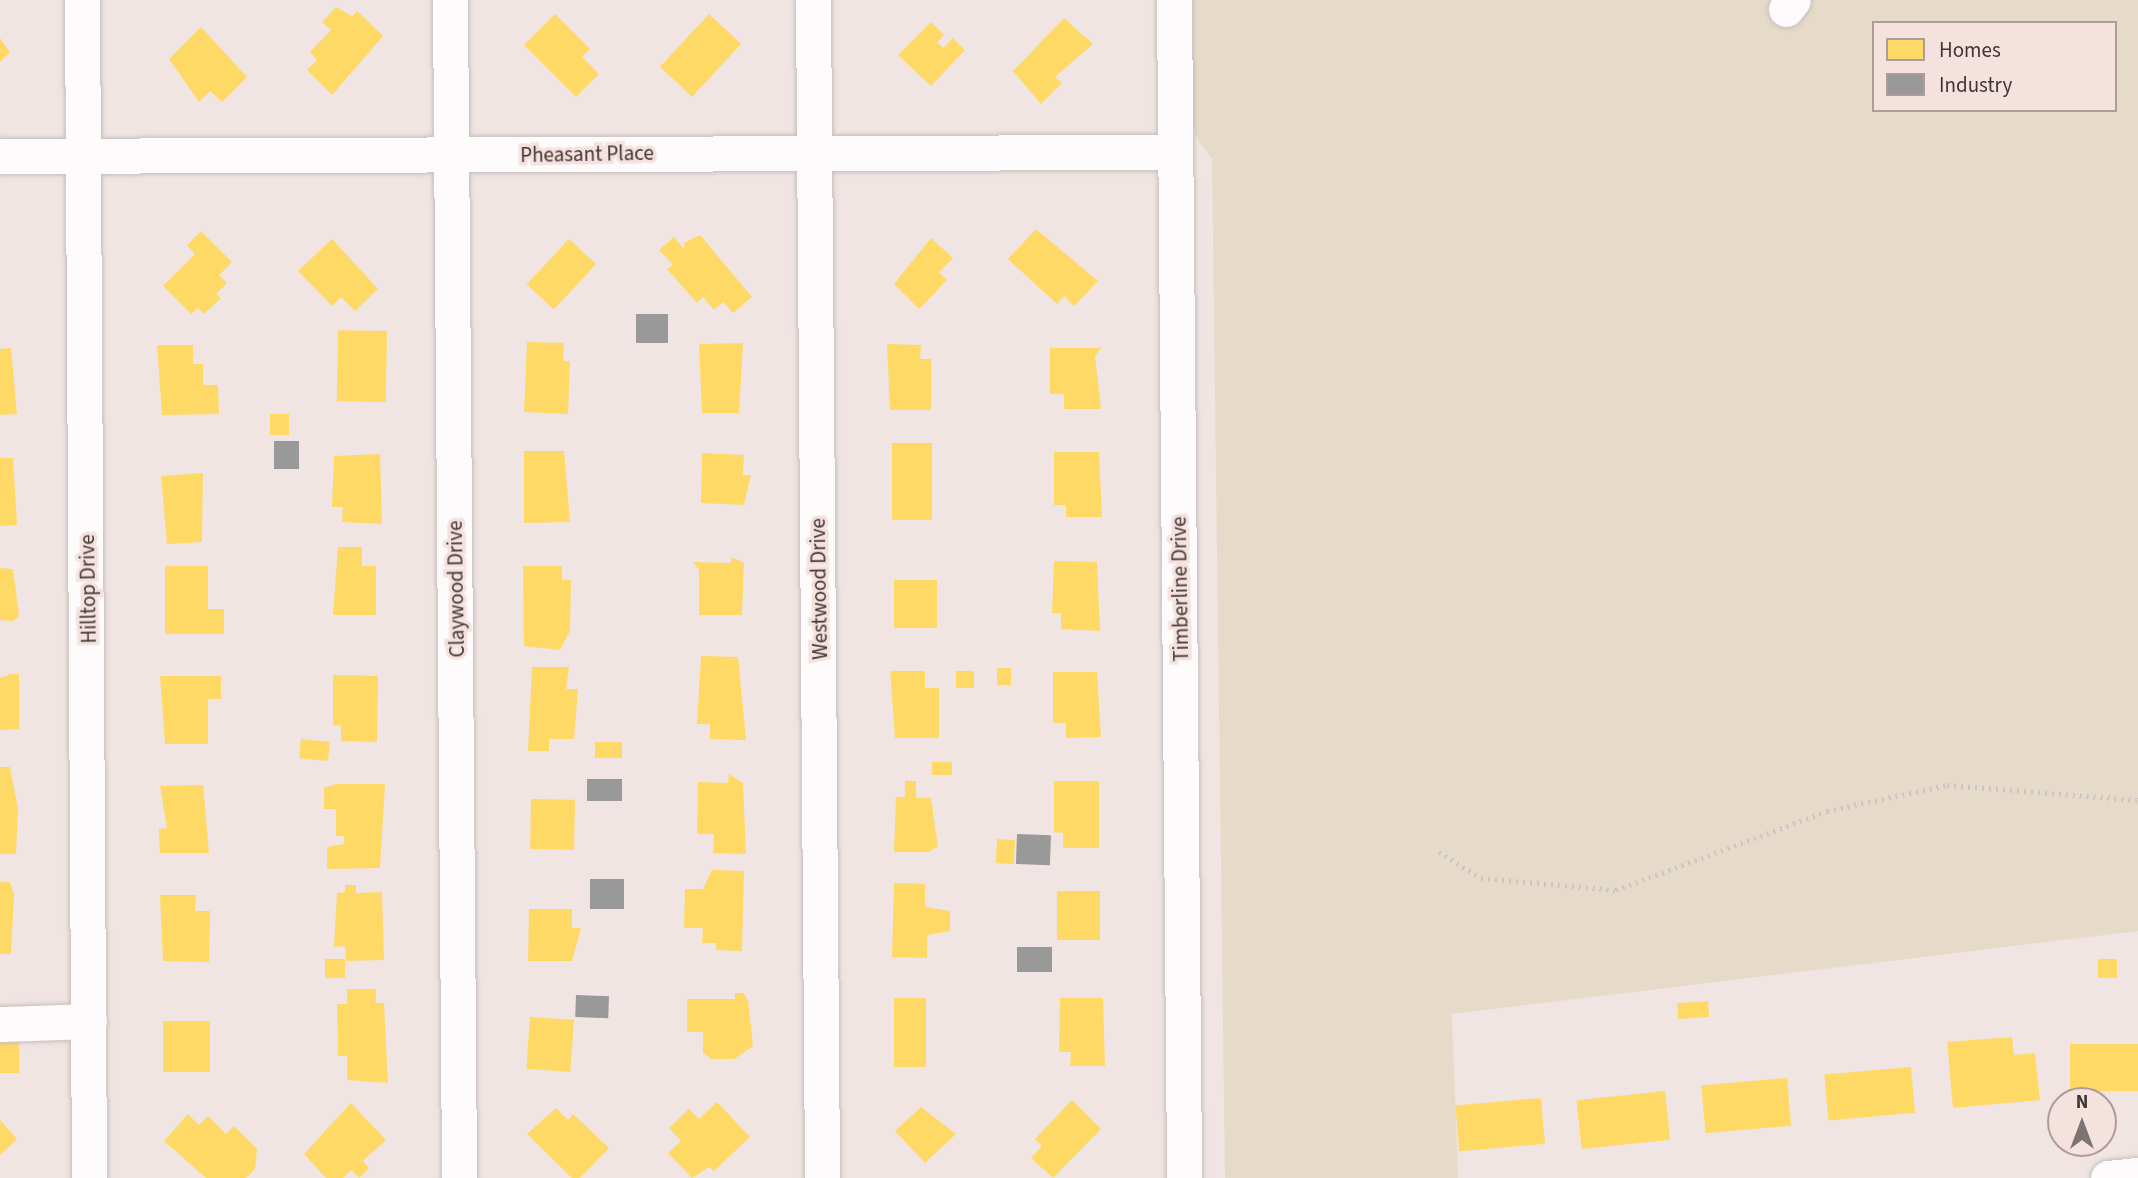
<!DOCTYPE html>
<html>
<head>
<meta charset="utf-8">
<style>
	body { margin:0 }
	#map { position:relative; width:2138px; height:1178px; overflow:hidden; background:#f0e5e3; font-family:"Source Sans 3",sans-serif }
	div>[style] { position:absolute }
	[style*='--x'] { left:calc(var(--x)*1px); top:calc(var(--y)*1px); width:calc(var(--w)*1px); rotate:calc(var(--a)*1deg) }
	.green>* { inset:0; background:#e6dac8 }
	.homes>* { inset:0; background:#ffd966; transform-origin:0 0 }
	.industry>* { inset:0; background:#999; transform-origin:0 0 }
	.path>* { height:4.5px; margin-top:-2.25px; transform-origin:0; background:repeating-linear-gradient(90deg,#cbc6c5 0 2px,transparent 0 7px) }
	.roads { filter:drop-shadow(0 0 2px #c7bebd) drop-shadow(0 0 2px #c7bebd) }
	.street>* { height:35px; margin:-17.5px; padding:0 17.5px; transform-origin:17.5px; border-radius:17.5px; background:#fdfbfb }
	span { translate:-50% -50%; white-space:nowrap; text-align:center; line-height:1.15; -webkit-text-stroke:7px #f5e1de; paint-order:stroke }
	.street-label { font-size:21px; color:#3e3635 }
	.legend { position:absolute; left:1872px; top:21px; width:245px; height:91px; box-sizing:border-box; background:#f5e1de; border:2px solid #ac9d9a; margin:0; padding:9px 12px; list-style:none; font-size:21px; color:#3e3635 }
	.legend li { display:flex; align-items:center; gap:14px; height:35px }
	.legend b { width:35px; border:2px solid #ac9d9a }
	.north { position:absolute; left:2047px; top:1087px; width:70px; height:70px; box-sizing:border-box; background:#f5e1de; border:2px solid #ac9d9a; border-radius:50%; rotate:0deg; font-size:19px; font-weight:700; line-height:28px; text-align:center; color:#3e3635 }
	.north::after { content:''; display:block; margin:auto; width:24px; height:32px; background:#7c7372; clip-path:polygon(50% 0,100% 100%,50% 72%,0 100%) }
</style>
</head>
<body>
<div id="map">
	<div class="green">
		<i style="clip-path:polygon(evenodd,1189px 0,2138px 0,2138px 931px,1452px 1014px,1458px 1178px,1225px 1178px,1212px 159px,1189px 126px,1189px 0,1874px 23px,2115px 23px,2115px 110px,1874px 110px,1874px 23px)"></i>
	</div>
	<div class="homes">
		<i style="clip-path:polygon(336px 7px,352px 16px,357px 11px,383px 36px,332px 95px,307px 70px,317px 60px,310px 52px,331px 30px,322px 22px)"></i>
		<i style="clip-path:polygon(555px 14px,590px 49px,582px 57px,599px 74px,576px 97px,524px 45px)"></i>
		<i style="left:709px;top:14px;width:44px;height:72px;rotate:43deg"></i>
		<i style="clip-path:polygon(1064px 18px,1093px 44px,1055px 77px,1062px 83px,1041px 104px,1013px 71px)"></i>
		<i style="clip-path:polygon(931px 22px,944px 35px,937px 42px,943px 48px,953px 38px,965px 50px,931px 86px,898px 55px)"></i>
		<i style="clip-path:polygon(201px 27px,247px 77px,222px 102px,210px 91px,199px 102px,169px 59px)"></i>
		<i style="clip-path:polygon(0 38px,10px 52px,0 62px)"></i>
		<i style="clip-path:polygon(1036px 229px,1098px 281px,1074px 306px,1064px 296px,1057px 304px,1008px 259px)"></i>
		<i style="clip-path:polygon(201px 231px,232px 262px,219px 275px,227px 283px,216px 294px,221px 298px,204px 314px,198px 308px,191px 314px,163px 286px,195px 254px,187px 245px)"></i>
		<i style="clip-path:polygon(700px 235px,752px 297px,733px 313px,723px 302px,714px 310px,703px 297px,697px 303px,667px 269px,673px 265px,659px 250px,674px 237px,685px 250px,684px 243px)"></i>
		<i style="clip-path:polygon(931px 238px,953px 258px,939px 272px,947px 280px,919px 309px,894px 284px)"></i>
		<i style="clip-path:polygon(332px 239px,378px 289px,355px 311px,341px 297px,332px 306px,298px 271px)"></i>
		<i style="left:569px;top:239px;width:37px;height:62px;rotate:43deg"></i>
		<i style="left:387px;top:331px;width:71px;height:49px;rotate:91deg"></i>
		<i style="clip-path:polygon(527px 342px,564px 343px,563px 361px,570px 361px,568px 414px,524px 412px)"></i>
		<i style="clip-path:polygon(743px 343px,739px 413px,702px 413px,699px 344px)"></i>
		<i style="clip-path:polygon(887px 344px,921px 345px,920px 359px,931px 359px,931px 410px,890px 410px)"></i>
		<i style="clip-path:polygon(157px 345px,193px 345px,193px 364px,203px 364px,203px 385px,218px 385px,219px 414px,162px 415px)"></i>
		<i style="clip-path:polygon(11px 348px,17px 414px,0 415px,0 349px)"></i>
		<i style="clip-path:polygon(1050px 348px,1101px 348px,1095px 356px,1101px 409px,1064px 409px,1064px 394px,1050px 394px)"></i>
		<i style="left:270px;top:414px;width:19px;height:21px"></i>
		<i style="left:892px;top:443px;width:40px;height:77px"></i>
		<i style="clip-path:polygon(524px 451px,564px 451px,570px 522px,524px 523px)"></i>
		<i style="clip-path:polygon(1054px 452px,1099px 452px,1102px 517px,1066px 517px,1066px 505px,1054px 505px)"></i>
		<i style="clip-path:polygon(702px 453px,744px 455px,743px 475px,751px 475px,744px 505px,701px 503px)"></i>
		<i style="clip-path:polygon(380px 454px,382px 524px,342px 522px,343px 507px,332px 507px,334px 456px)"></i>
		<i style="clip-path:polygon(0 458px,13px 458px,17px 525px,0 526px)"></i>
		<i style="clip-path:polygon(203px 473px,202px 542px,167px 544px,161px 476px)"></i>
		<i style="clip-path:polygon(338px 547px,362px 547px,362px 566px,376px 566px,376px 615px,333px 615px)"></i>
		<i style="clip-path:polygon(731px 557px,744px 563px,742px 615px,699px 615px,699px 570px,693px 562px,731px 563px)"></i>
		<i style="clip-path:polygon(1054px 561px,1097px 562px,1100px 631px,1061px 629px,1061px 613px,1052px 613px)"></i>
		<i style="clip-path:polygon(165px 566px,208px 566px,208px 609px,224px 609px,224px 634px,165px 634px)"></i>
		<i style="clip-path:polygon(523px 566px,562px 566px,562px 580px,571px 580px,570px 631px,560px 650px,524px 646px)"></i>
		<i style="clip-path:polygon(0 568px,13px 569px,19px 616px,13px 621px,0 620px)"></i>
		<i style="left:937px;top:580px;width:48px;height:43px;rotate:90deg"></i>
		<i style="clip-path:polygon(701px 656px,738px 657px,746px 740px,710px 739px,710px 724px,697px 724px)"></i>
		<i style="clip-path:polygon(532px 667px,569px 667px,566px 689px,578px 689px,574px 739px,549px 739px,549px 751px,528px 751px)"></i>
		<i style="left:1011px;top:668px;width:17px;height:14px;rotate:90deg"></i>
		<i style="clip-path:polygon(890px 671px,925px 671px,925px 688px,939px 688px,939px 738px,895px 738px)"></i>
		<i style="left:956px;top:671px;width:18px;height:17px"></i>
		<i style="clip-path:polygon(1053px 672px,1097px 672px,1101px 737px,1066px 738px,1066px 723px,1053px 723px)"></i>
		<i style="clip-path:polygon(11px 674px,19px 674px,19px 729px,0 730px,0 678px)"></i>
		<i style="clip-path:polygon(333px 675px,378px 676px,377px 742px,341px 741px,341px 726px,333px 725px)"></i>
		<i style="clip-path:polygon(160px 676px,221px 676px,221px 699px,208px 699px,208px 744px,165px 744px)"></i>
		<i style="left:301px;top:739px;width:29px;height:19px;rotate:6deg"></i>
		<i style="left:622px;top:742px;width:16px;height:27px;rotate:90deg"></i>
		<i style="left:932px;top:762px;width:20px;height:13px"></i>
		<i style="clip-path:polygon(0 767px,10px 767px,18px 809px,16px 854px,0 854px)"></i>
		<i style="clip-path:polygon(729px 774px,743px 783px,746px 854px,713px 853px,714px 834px,697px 834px,698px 782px,728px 783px)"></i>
		<i style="clip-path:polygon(905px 781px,916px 781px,916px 798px,931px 798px,938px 847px,928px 852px,894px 852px,896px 797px,905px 797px)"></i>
		<i style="clip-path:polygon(1054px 781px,1099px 781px,1099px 848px,1063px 848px,1063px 833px,1054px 832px)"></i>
		<i style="clip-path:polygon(336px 784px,385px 784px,380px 868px,327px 869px,327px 847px,344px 844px,344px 836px,336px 836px,336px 809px,324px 809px,324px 788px)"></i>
		<i style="clip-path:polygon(203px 785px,209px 853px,160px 853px,159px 829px,167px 828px,160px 786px)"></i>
		<i style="left:531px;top:799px;width:44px;height:50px;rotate:1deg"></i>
		<i style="left:997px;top:839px;width:18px;height:24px;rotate:3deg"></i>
		<i style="clip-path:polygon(712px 870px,744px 871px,742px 951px,716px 950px,716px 943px,702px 943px,703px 928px,684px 928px,685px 889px,703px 889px)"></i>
		<i style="clip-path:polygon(0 882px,10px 882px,14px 895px,11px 954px,0 954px)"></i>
		<i style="clip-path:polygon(894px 883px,925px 884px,925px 907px,950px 911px,950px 931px,927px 935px,927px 958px,892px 957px)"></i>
		<i style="clip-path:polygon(345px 885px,356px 885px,356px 893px,382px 892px,384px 960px,346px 961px,345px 946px,334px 947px,337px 893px,345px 892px)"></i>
		<i style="left:1057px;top:891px;width:43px;height:49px"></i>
		<i style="clip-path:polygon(160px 895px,196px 895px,195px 911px,210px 911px,209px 962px,163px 961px)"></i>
		<i style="clip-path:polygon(529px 909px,572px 909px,572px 928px,581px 928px,572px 961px,528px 961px)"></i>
		<i style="left:325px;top:959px;width:20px;height:19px"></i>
		<i style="left:2098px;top:959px;width:19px;height:19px"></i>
		<i style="clip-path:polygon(347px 989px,376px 989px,376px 1003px,384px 1003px,388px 1083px,347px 1080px,347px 1056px,338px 1056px,337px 1004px,347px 1004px)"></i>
		<i style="clip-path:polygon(735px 993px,744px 993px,748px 1001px,753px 1046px,734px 1059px,712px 1059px,703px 1053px,703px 1032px,687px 1032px,687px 999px,735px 999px)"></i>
		<i style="left:894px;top:998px;width:32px;height:69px"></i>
		<i style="clip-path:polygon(1060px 998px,1103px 998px,1105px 1066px,1070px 1066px,1071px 1052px,1059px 1052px)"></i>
		<i style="left:1708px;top:1001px;width:16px;height:31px;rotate:86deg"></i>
		<i style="left:0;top:1007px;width:19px;height:66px"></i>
		<i style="left:530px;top:1017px;width:44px;height:52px;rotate:4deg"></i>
		<i style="left:163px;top:1021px;width:47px;height:51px"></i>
		<i style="clip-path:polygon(2012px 1037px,2014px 1055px,2035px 1053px,2040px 1100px,1953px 1108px,1947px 1042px)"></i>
		<i style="left:2138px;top:1044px;width:47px;height:68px;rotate:90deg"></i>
		<i style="left:1911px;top:1067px;width:46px;height:87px;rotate:85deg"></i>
		<i style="left:1787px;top:1078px;width:48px;height:86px;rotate:85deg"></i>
		<i style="left:1665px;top:1091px;width:49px;height:89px;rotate:84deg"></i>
		<i style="left:1541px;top:1098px;width:46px;height:86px;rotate:85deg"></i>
		<i style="clip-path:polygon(1072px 1100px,1101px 1129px,1053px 1178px,1031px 1158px,1042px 1146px,1035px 1139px)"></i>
		<i style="clip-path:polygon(717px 1102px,750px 1137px,714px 1171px,709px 1167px,692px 1178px,668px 1153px,681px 1141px,669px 1128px,689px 1109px,699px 1119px)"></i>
		<i style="clip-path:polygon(351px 1103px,386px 1140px,363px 1161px,369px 1168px,359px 1178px,351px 1170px,343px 1178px,326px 1178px,304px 1154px)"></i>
		<i style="clip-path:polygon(921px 1107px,956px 1134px,925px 1163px,895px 1131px)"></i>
		<i style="clip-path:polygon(556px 1108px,568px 1120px,573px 1114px,609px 1148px,580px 1178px,572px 1178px,527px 1134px)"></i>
		<i style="clip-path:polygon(188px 1114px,199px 1125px,208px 1116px,226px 1134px,234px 1126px,257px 1149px,255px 1169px,246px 1178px,206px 1178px,164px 1141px)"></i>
		<i style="clip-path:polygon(0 1120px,17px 1139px,0 1155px)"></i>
	</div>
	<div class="industry">
		<i style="left:636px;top:314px;width:32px;height:29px"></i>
		<i style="left:274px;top:441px;width:25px;height:28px"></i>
		<i style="left:587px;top:779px;width:35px;height:22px"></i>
		<i style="left:1017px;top:834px;width:34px;height:30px;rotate:2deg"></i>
		<i style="left:590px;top:879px;width:34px;height:30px"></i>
		<i style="left:1017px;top:947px;width:35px;height:25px"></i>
		<i style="left:576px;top:995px;width:33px;height:22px;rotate:2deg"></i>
	</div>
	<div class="path">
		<i style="--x:1439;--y:852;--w:49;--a:31.8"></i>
		<i style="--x:1481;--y:878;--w:136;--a:5.1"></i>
		<i style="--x:1616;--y:890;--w:225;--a:-20.5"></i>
		<i style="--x:1827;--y:811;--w:123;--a:-12.2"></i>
		<i style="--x:1947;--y:785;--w:192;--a:4.5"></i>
	</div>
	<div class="roads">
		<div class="street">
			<i style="--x:82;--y:0;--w:1178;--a:89.66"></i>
			<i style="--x:450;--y:0;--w:1178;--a:89.56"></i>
			<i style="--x:813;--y:0;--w:1178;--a:89.56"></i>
			<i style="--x:1174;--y:0;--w:1178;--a:89.51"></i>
			<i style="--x:1786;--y:9;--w:11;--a:-52"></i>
			<i style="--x:0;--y:156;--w:1175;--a:-0.2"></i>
			<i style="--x:0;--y:1024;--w:89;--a:-1.9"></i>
			<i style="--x:2108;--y:1178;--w:30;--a:-6"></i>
		</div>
	</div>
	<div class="street-label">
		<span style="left:587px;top:154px;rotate:-1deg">Pheasant Place</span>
		<span style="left:88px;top:589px;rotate:-91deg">Hilltop Drive</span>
		<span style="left:456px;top:589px;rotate:-91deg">Claywood Drive</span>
		<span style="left:819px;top:589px;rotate:-91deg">Westwood Drive</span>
		<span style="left:1180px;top:589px;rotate:-91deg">Timberline Drive</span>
	</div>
	<ul class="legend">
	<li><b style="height:19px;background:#ffd966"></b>Homes</li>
	<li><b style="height:19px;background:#999"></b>Industry</li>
	</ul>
	<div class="north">N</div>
</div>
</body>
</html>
